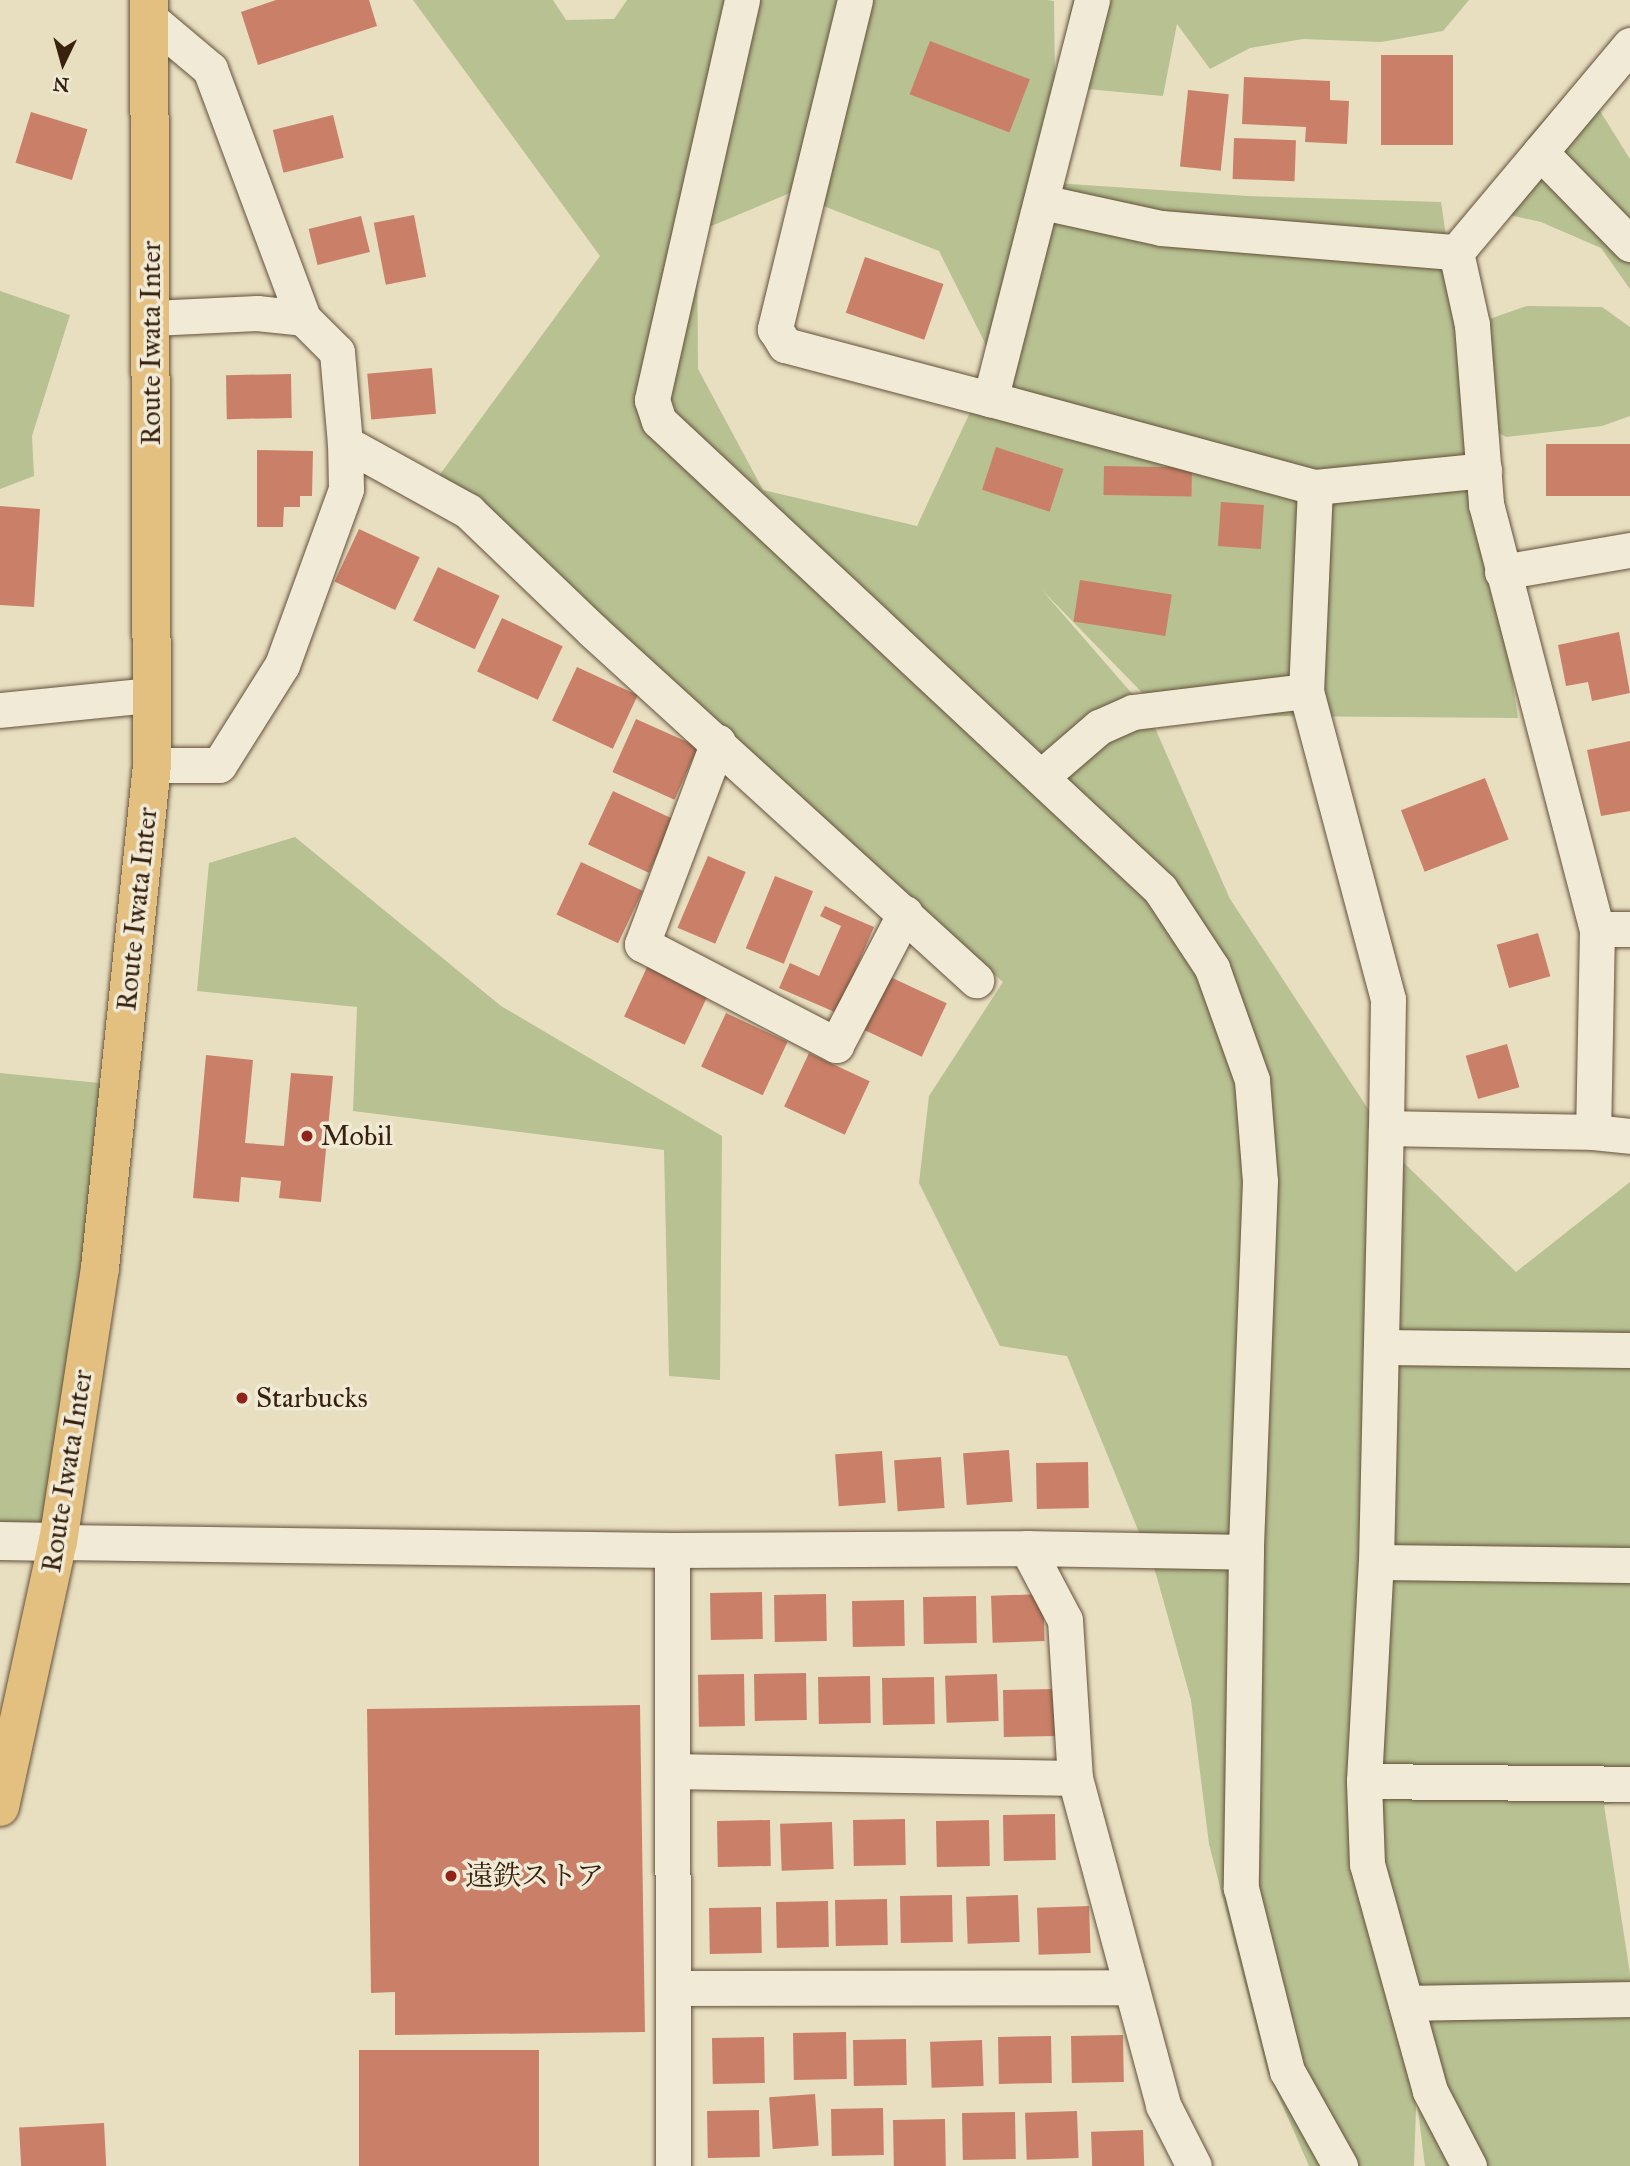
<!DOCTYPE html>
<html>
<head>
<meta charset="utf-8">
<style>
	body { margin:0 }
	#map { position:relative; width:1630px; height:2166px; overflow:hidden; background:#e8dfc1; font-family:"IM FELL Great Primer","Noto Serif JP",serif }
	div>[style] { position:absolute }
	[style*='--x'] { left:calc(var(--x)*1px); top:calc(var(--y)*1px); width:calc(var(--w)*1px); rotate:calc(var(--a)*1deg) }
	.green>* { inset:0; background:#b7c192 }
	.building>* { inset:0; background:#ca8068; transform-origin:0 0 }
	.roads { filter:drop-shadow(0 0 2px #64513a) drop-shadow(0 0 2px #64513a) }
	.street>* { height:35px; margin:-17.5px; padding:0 17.5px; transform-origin:17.5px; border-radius:17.5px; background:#f0ead7 }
	.secondary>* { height:38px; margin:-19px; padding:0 19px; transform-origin:19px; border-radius:19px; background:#f0ead7 }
	.primary>* { height:38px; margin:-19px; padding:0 19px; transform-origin:19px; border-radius:19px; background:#e4c080 }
	.dots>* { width:19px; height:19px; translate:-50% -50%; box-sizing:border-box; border:4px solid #f0ead7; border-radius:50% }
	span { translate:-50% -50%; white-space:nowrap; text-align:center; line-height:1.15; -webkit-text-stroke:7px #f0ead7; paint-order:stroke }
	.street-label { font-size:28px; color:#38220d }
	.poi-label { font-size:28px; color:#38220d }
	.left { translate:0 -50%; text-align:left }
	.north { position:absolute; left:28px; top:28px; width:70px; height:70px; -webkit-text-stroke:5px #f0ead7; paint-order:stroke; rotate:185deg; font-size:19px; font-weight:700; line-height:28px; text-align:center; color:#38220d }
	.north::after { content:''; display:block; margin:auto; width:24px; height:32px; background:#38220d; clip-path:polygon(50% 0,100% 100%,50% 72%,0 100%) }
</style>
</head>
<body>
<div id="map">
	<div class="green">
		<i style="clip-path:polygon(evenodd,413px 0,553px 0,566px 20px,614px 19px,627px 0,1047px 0,1054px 1px,1055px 82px,1073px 0,1469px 0,1443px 31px,1381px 42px,1303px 39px,1250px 48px,1210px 69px,1177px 24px,1163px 96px,1054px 86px,1055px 183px,1248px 196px,1441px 202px,1518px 718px,1164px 715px,1041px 589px,1148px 712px,1230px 899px,1403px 1162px,1516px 1272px,1630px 1182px,1630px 1799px,1604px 1805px,1630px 1974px,1630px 2166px,1425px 2166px,1391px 1895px,1416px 2108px,1414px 2166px,1309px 2166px,1267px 2070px,1209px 1844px,1191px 1700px,1156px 1574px,1067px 1356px,1000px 1346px,919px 1183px,929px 1096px,1003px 982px,430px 488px,600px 256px,413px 0,790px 193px,939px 251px,994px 361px,917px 526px,763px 490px,698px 369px,697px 232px,790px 193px)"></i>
		<i style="clip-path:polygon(1580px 79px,1630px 159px,1630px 289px,1601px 248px,1541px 222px,1477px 208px,1531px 134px)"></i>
		<i style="clip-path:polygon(0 291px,70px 315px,32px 436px,34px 476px,0 489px)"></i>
		<i style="clip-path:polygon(1527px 306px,1602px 307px,1630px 327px,1630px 416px,1602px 426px,1506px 437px,1482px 423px,1472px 325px)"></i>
		<i style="clip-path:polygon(295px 837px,501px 1006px,722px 1136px,720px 1380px,669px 1376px,664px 1150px,353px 1111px,357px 1007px,197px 991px,209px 863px)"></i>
		<i style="clip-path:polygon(0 1073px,119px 1085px,58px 1542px,0 1536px)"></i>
	</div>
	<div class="building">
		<i style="clip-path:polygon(276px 0,369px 0,377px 26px,258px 65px,241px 12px)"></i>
		<i style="left:930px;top:41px;width:107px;height:57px;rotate:21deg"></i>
		<i style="left:1381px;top:55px;width:72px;height:90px"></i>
		<i style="clip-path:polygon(1244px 77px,1330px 81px,1330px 100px,1349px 101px,1347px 144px,1305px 142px,1306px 127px,1242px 124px)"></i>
		<i style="left:1188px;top:90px;width:41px;height:77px;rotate:6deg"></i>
		<i style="left:31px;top:112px;width:59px;height:53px;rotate:17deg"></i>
		<i style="left:333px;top:115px;width:44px;height:62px;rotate:76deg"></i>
		<i style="left:1234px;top:138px;width:62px;height:41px;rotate:2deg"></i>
		<i style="left:414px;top:215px;width:63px;height:41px;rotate:79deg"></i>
		<i style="left:361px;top:216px;width:37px;height:54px;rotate:76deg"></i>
		<i style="left:865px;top:257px;width:83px;height:59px;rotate:19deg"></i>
		<i style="left:432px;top:368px;width:46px;height:65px;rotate:85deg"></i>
		<i style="left:291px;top:374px;width:44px;height:65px;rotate:89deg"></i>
		<i style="left:1630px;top:444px;width:52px;height:84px;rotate:90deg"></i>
		<i style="left:996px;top:447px;width:71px;height:45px;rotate:18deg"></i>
		<i style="clip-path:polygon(257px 450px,313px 451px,312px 496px,300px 496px,300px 507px,284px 507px,283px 527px,257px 527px)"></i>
		<i style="left:1104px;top:466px;width:88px;height:29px;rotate:1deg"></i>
		<i style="left:1221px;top:502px;width:43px;height:44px;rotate:4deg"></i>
		<i style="clip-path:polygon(0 506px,40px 509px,34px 607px,0 605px)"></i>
		<i style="left:359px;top:529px;width:67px;height:58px;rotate:25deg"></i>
		<i style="left:438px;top:567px;width:68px;height:59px;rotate:25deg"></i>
		<i style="left:1080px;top:580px;width:93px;height:42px;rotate:9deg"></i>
		<i style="left:502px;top:618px;width:67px;height:59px;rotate:25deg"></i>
		<i style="clip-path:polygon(1619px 632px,1630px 693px,1592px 701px,1588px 682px,1566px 686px,1558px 645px)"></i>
		<i style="left:577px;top:667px;width:67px;height:59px;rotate:25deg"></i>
		<i style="left:636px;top:719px;width:68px;height:58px;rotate:24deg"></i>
		<i style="clip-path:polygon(1630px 741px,1630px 811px,1601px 816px,1587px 750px)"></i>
		<i style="left:1485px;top:778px;width:66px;height:90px;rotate:69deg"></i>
		<i style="left:613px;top:791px;width:67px;height:59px;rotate:25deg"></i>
		<i style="left:708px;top:856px;width:41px;height:78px;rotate:23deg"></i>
		<i style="left:581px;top:862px;width:68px;height:58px;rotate:25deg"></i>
		<i style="left:775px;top:876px;width:41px;height:78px;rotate:22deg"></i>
		<i style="clip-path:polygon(825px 906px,874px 927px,837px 1013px,779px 988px,790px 963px,819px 976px,841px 926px,820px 916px)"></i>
		<i style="left:1538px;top:933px;width:45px;height:43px;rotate:74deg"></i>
		<i style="left:649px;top:963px;width:67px;height:59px;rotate:25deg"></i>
		<i style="left:886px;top:975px;width:67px;height:59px;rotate:25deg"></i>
		<i style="left:726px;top:1013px;width:68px;height:59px;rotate:25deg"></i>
		<i style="left:1507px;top:1044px;width:45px;height:43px;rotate:74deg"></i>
		<i style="left:809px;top:1053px;width:67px;height:59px;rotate:25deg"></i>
		<i style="clip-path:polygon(206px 1055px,253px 1060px,245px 1143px,284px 1146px,291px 1073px,333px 1076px,321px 1202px,279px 1198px,281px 1181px,241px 1177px,239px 1202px,193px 1198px)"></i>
		<i style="left:1009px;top:1450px;width:52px;height:46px;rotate:86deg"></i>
		<i style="left:882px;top:1451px;width:52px;height:47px;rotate:86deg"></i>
		<i style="left:941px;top:1457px;width:51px;height:47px;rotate:86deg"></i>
		<i style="left:1088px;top:1462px;width:46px;height:52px;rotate:89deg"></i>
		<i style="left:762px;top:1592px;width:47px;height:52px;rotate:89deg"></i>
		<i style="left:826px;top:1594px;width:47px;height:52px;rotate:89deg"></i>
		<i style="left:1043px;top:1594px;width:47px;height:52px;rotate:88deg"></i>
		<i style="left:976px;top:1596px;width:47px;height:53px;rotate:89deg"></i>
		<i style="left:904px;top:1600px;width:46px;height:52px;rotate:89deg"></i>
		<i style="left:806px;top:1673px;width:47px;height:52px;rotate:89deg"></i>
		<i style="left:744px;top:1674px;width:52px;height:46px;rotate:89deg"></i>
		<i style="left:997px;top:1674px;width:47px;height:52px;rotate:88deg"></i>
		<i style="left:870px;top:1676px;width:47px;height:52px;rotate:89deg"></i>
		<i style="left:934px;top:1677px;width:47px;height:52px;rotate:89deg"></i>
		<i style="left:1055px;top:1689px;width:47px;height:52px;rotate:89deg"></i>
		<i style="clip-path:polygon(640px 1705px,645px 2032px,395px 2035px,395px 1992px,371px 1993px,367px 1709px)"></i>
		<i style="left:1055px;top:1814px;width:46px;height:52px;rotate:89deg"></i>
		<i style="left:905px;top:1819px;width:46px;height:52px;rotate:89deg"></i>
		<i style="left:770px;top:1820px;width:46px;height:53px;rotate:89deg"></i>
		<i style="left:989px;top:1820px;width:46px;height:53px;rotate:89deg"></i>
		<i style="left:832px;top:1822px;width:47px;height:52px;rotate:88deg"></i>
		<i style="left:952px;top:1895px;width:47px;height:52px;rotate:89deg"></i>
		<i style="left:1018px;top:1895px;width:47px;height:52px;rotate:88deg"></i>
		<i style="left:887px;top:1899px;width:46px;height:52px;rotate:89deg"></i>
		<i style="left:828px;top:1901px;width:46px;height:52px;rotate:89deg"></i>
		<i style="left:1089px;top:1906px;width:47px;height:52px;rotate:88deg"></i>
		<i style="left:761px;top:1907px;width:46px;height:52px;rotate:89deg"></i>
		<i style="left:846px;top:2032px;width:47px;height:53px;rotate:89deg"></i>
		<i style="left:1123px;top:2035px;width:47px;height:52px;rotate:89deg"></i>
		<i style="left:1051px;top:2036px;width:47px;height:53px;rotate:89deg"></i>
		<i style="left:764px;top:2037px;width:46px;height:52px;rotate:89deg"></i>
		<i style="left:906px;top:2039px;width:46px;height:53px;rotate:89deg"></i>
		<i style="left:982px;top:2040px;width:46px;height:52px;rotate:88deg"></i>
		<i style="left:359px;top:2050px;width:180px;height:116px"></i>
		<i style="left:815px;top:2094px;width:52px;height:46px;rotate:86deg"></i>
		<i style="left:883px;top:2108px;width:47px;height:52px;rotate:89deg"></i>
		<i style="left:759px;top:2110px;width:47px;height:52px;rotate:89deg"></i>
		<i style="left:1077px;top:2111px;width:47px;height:52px;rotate:88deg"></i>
		<i style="left:1015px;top:2112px;width:47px;height:53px;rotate:89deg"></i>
		<i style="left:945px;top:2119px;width:47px;height:52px;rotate:89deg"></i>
		<i style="left:104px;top:2123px;width:43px;height:85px;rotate:87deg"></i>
		<i style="left:1143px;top:2130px;width:36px;height:52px;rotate:88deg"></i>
	</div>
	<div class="roads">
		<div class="street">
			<i style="--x:742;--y:0;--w:410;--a:102.7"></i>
			<i style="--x:652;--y:400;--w:22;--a:72"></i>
			<i style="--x:659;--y:421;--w:686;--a:43.05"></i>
			<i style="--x:1160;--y:889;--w:95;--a:56.6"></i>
			<i style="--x:1212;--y:968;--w:119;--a:70.3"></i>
			<i style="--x:1252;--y:1080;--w:101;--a:85.5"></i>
			<i style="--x:1260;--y:1181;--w:371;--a:92.2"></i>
			<i style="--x:1246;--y:1552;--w:336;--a:90.9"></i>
			<i style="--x:1241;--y:1888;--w:189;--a:75.9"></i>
			<i style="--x:1287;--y:2071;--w:109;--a:60.8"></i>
			<i style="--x:855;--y:0;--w:339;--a:103.7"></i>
			<i style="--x:775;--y:329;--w:19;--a:58"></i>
			<i style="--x:785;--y:345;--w:212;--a:14.8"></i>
			<i style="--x:1092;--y:0;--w:412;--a:104.3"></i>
			<i style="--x:990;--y:399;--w:337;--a:15.2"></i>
			<i style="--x:1315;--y:487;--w:170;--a:-5.7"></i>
			<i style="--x:148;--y:17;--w:81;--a:40"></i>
			<i style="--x:210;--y:69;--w:266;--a:69.5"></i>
			<i style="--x:1630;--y:45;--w:270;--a:130"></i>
			<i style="--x:1456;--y:252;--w:75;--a:77.6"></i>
			<i style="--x:1472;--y:325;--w:180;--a:85.5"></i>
			<i style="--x:1486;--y:504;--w:439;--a:75.4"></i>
			<i style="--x:1597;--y:929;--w:203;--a:91.1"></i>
			<i style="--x:1593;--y:1132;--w:37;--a:6"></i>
			<i style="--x:1540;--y:152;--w:129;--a:45.6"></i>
			<i style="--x:1042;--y:202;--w:122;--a:12.3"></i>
			<i style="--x:1161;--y:228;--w:296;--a:4.7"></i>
			<i style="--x:152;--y:318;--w:105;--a:-2.7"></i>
			<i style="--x:257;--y:313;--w:46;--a:6.2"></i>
			<i style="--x:303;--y:318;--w:48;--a:45"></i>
			<i style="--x:337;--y:352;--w:91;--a:85"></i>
			<i style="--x:345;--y:443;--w:141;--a:28.9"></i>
			<i style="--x:468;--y:511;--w:172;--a:43.8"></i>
			<i style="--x:592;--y:630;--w:520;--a:42.35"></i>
			<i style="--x:1315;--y:487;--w:204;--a:92.5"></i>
			<i style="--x:1306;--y:691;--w:319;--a:75.1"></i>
			<i style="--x:1388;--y:999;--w:129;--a:90.9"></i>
			<i style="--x:1502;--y:572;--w:130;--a:-9.8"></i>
			<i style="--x:0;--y:710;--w:152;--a:-5.7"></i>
			<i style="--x:718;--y:742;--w:216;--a:110.6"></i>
			<i style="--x:642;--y:944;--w:219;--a:27.5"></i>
			<i style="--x:836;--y:1045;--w:149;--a:-62.4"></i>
			<i style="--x:152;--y:765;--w:67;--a:0"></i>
			<i style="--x:219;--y:765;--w:118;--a:-57.8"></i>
			<i style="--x:282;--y:665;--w:187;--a:-70"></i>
			<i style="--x:346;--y:489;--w:46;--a:-91.2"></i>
			<i style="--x:1041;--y:777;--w:77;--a:-40.8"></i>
			<i style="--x:1099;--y:727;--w:37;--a:-24"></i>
			<i style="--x:1133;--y:712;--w:174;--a:-6.9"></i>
			<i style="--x:1597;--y:929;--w:33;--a:0"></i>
			<i style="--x:1381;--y:1347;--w:249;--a:0.7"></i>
			<i style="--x:58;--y:1542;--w:614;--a:0.75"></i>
			<i style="--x:672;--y:1550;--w:355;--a:-0.3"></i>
			<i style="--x:1027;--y:1548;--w:81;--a:62.2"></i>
			<i style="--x:1065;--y:1620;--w:158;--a:86.4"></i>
			<i style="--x:1075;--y:1778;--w:339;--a:74.9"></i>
			<i style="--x:1163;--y:2105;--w:68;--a:63.1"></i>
			<i style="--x:1027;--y:1548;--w:219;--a:1"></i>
			<i style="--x:672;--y:1550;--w:616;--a:89.91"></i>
			<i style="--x:1376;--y:1562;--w:254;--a:0.7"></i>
			<i style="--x:672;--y:1771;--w:403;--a:1"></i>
			<i style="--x:1364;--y:1781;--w:266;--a:0.6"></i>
			<i style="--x:673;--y:1988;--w:458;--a:-0.1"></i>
			<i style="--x:1406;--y:2003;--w:224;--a:-1"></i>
			<i style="--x:1469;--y:2166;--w:85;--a:-117.5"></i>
			<i style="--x:1430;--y:2091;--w:236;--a:-105.5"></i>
			<i style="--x:1367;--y:1864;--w:83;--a:-92.1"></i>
			<i style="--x:1364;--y:1781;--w:219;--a:-86.9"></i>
			<i style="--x:1376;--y:1562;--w:434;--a:-88.7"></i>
			<i style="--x:1386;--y:1128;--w:207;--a:1.1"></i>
		</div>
		<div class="secondary">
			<i style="--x:0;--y:1541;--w:58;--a:1"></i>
		</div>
		<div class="primary">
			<i style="--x:0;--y:1807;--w:271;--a:-77.7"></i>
			<i style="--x:58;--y:1542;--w:277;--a:-81.3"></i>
			<i style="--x:100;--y:1268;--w:506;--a:-84.1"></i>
			<i style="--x:152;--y:765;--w:765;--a:-90.22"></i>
		</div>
	</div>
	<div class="dots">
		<i style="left:307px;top:1136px;background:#8f2418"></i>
		<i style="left:242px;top:1398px;background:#8f2418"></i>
		<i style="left:451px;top:1876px;background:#8f2418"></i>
	</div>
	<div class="street-label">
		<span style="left:151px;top:343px;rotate:-90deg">Route Iwata Inter</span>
		<span style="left:137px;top:909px;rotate:-84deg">Route Iwata Inter</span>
		<span style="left:67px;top:1471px;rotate:-81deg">Route Iwata Inter</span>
	</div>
	<div class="poi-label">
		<span class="left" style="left:321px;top:1136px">Mobil</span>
		<span class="left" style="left:256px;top:1398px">Starbucks</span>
		<span class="left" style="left:465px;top:1876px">遠鉄ストア</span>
	</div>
	<div class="north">N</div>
</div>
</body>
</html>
